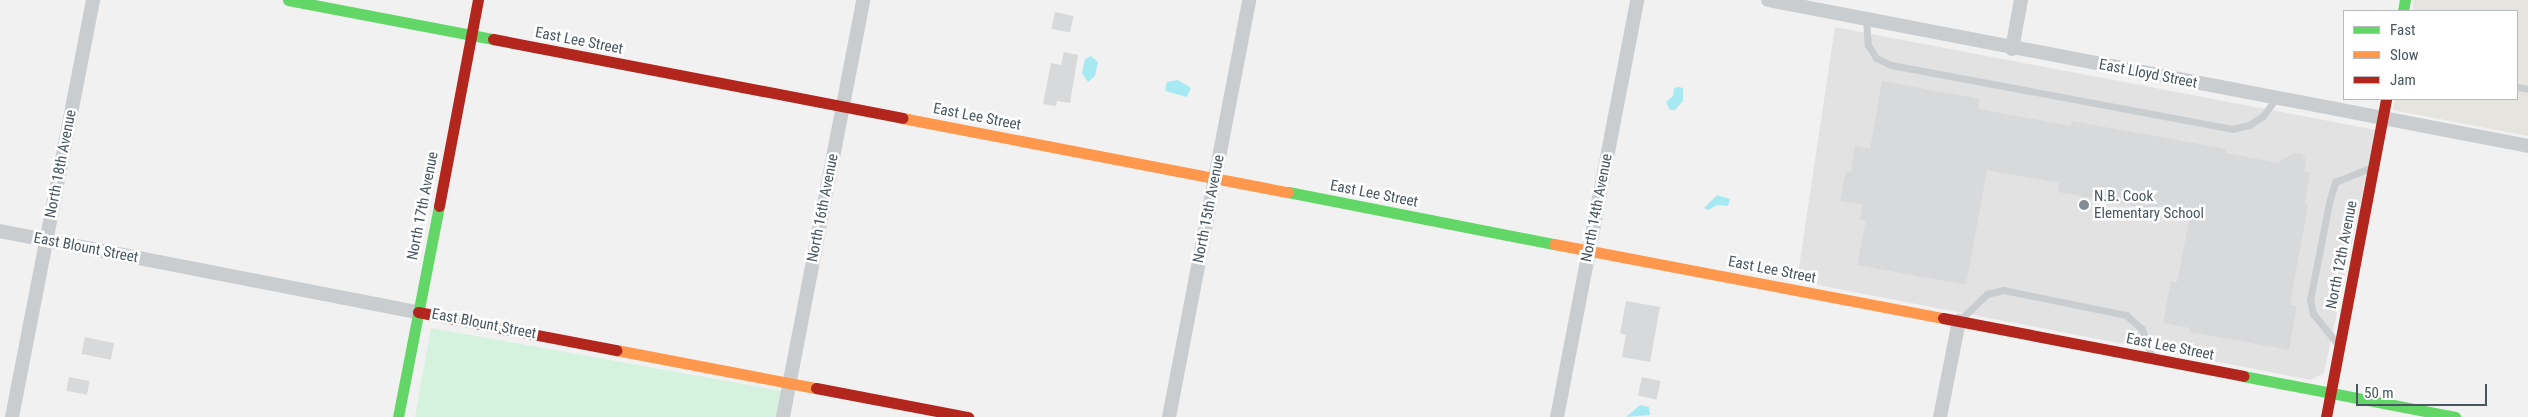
<!DOCTYPE html>
<html>
<head>
<meta charset="utf-8">
<style>
	body { margin:0 }
	#map { position:relative; width:2528px; height:417px; overflow:hidden; background:#f2f1f1; font-family:"Roboto Condensed",sans-serif }
	div>[style] { position:absolute }
	[style*='--x'] { left:calc(var(--x)*1px); top:calc(var(--y)*1px); width:calc(var(--w)*1px); rotate:calc(var(--a)*1deg) }
	.commercial>* { inset:0; background:#e6e4df }
	.education>* { inset:0; background:#e3e2e3 }
	.green>* { inset:0; background:#d4f2dd }
	.water>* { inset:0; background:#a7e9f2 }
	.building>* { inset:0; background:#d8d9da; transform-origin:0 0 }
	.lane>* { height:7px; margin:-3.5px; padding:0 3.5px; transform-origin:3.5px; border-radius:3.5px; background:#cacdd0 }
	.street>* { height:14px; margin:-7px; padding:0 7px; transform-origin:7px; border-radius:7px; background:#cacdd0 }
	.fast>* { height:11px; margin:-5.5px; padding:0 5.5px; transform-origin:5.5px; border-radius:5.5px; background:#63d668 }
	.slow>* { height:11px; margin:-5.5px; padding:0 5.5px; transform-origin:5.5px; border-radius:5.5px; background:#ff974d }
	.jam>* { height:11px; margin:-5.5px; padding:0 5.5px; transform-origin:5.5px; border-radius:5.5px; background:#b3261e }
	.dots>* { width:14px; height:14px; translate:-50% -50%; box-sizing:border-box; border:2px solid #fff; border-radius:50% }
	span { translate:-50% -50%; white-space:nowrap; text-align:center; line-height:1.15; -webkit-text-stroke:5px #fff; paint-order:stroke }
	.street-label { font-size:15px; color:#47565f }
	.poi-label { font-size:15px; color:#47565f }
	.left { translate:0 -50%; text-align:left }
	.legend { position:absolute; left:2343px; top:10px; width:175px; height:90px; box-sizing:border-box; background:#fff; border:1px solid #b5bbbf; margin:0; padding:6px 9px; list-style:none; font-size:15px; color:#47565f }
	.legend li { display:flex; align-items:center; gap:10px; height:25px }
	.legend b { width:25px; border:1px solid #b5bbbf }
	.scale { position:absolute; left:2356px; top:384px; width:131px; height:22px; box-sizing:border-box; border:2px solid #47565f; border-top:0; padding-left:6px; font-size:15px; line-height:18px; white-space:nowrap; color:#47565f; -webkit-text-stroke:4px #fff; paint-order:stroke }
</style>
</head>
<body>
<div id="map">
	<div class="commercial">
		<i style="clip-path:polygon(2414px 0,2528px 0,2528px 136px,2393px 110px,2395px 99px,2517px 99px,2517px 11px,2412px 11px)"></i>
	</div>
	<div class="education">
		<i style="clip-path:polygon(1835px 27px,2376px 130px,2324px 373px,2311px 380px,1797px 281px)"></i>
	</div>
	<div class="green">
		<i style="clip-path:polygon(431px 328px,782px 391px,777px 417px,415px 417px)"></i>
	</div>
	<div class="water">
		<i style="clip-path:polygon(1091px 56px,1098px 62px,1095px 76px,1088px 82px,1082px 73px,1085px 59px)"></i>
		<i style="clip-path:polygon(1178px 80px,1191px 88px,1187px 97px,1165px 91px,1167px 82px)"></i>
		<i style="clip-path:polygon(1679px 87px,1683px 88px,1683px 101px,1675px 110px,1670px 110px,1666px 102px,1673px 96px,1674px 88px)"></i>
		<i style="clip-path:polygon(1717px 195px,1730px 199px,1728px 206px,1717px 205px,1708px 210px,1704px 208px)"></i>
		<i style="clip-path:polygon(1640px 405px,1649px 407px,1650px 415px,1626px 417px)"></i>
	</div>
	<div class="building">
		<i style="left:1055px;top:12px;width:19px;height:17px;rotate:12deg"></i>
		<i style="clip-path:polygon(1064px 52px,1078px 55px,1070px 103px,1057px 101px,1056px 106px,1043px 104px,1051px 63px,1061px 65px)"></i>
		<i style="clip-path:polygon(1882px 81px,1980px 99px,1978px 109px,2071px 126px,2072px 121px,2227px 149px,2226px 153px,2278px 163px,2293px 153px,2302px 154px,2306px 160px,2304px 172px,2310px 173px,2305px 204px,2308px 205px,2290px 305px,2297px 306px,2289px 350px,2189px 332px,2190px 328px,2163px 323px,2171px 281px,2177px 282px,2190px 216px,2058px 192px,2059px 183px,1987px 170px,1966px 285px,1857px 265px,1866px 220px,1860px 220px,1863px 205px,1840px 201px,1846px 171px,1851px 172px,1855px 146px,1870px 149px)"></i>
		<i style="clip-path:polygon(1626px 301px,1660px 307px,1650px 362px,1622px 357px,1626px 335px,1620px 333px)"></i>
		<i style="left:85px;top:337px;width:30px;height:17px;rotate:12deg"></i>
		<i style="left:69px;top:377px;width:21px;height:14px;rotate:11deg"></i>
		<i style="left:1642px;top:377px;width:19px;height:19px;rotate:12deg"></i>
	</div>
	<div class="lane">
		<i style="--x:1866;--y:19;--w:26;--a:86"></i>
		<i style="--x:1868;--y:45;--w:15;--a:58"></i>
		<i style="--x:1876;--y:58;--w:17;--a:25"></i>
		<i style="--x:1891;--y:65;--w:347;--a:10.6"></i>
		<i style="--x:2232;--y:129;--w:17;--a:-13"></i>
		<i style="--x:2249;--y:125;--w:17;--a:-33"></i>
		<i style="--x:2263;--y:116;--w:22;--a:-54"></i>
		<i style="--x:2517;--y:87;--w:11;--a:10"></i>
		<i style="--x:1962;--y:318;--w:35;--a:-44"></i>
		<i style="--x:1987;--y:294;--w:16;--a:-14"></i>
		<i style="--x:2003;--y:290;--w:126;--a:11.5"></i>
		<i style="--x:2126;--y:315;--w:21;--a:41"></i>
		<i style="--x:2142;--y:329;--w:29;--a:70"></i>
		<i style="--x:2336;--y:342;--w:36;--a:-129"></i>
		<i style="--x:2313;--y:314;--w:14;--a:-102"></i>
		<i style="--x:2310;--y:300;--w:99;--a:-78.9"></i>
		<i style="--x:2329;--y:203;--w:22;--a:-74"></i>
		<i style="--x:2335;--y:182;--w:38;--a:-22"></i>
	</div>
	<div class="street">
		<i style="--x:1768;--y:0;--w:774;--a:10.87"></i>
		<i style="--x:2012;--y:49;--w:50;--a:-79.6"></i>
		<i style="--x:0;--y:231;--w:426;--a:11"></i>
		<i style="--x:12;--y:417;--w:425;--a:-79"></i>
		<i style="--x:783;--y:417;--w:425;--a:-79.1"></i>
		<i style="--x:1169;--y:417;--w:425;--a:-79.1"></i>
		<i style="--x:1557;--y:417;--w:425;--a:-79.1"></i>
		<i style="--x:1940;--y:417;--w:98;--a:-78.8"></i>
	</div>
	<div class="fast">
		<i style="--x:288;--y:0;--w:209;--a:10.8"></i>
		<i style="--x:2403;--y:11;--w:11;--a:-80"></i>
		<i style="--x:1288;--y:192;--w:271;--a:11.1"></i>
		<i style="--x:2243;--y:376;--w:216;--a:10.9"></i>
		<i style="--x:398;--y:417;--w:215;--a:-79"></i>
	</div>
	<div class="slow">
		<i style="--x:902;--y:118;--w:393;--a:10.9"></i>
		<i style="--x:1554;--y:244;--w:396;--a:10.8"></i>
		<i style="--x:616;--y:350;--w:204;--a:10.8"></i>
	</div>
	<div class="jam">
		<i style="--x:493;--y:39;--w:417;--a:10.9"></i>
		<i style="--x:439;--y:206;--w:210;--a:-79.3"></i>
		<i style="--x:418;--y:312;--w:202;--a:10.9"></i>
		<i style="--x:1943;--y:318;--w:306;--a:10.9"></i>
		<i style="--x:816;--y:388;--w:155;--a:10.8"></i>
		<i style="--x:2326;--y:417;--w:324;--a:-79.3"></i>
	</div>
	<div class="dots">
		<i style="left:2084px;top:205px;background:#838c92"></i>
	</div>
	<div class="street-label">
		<span style="left:579px;top:41px;rotate:11deg">East Lee Street</span>
		<span style="left:2148px;top:74px;rotate:11deg">East Lloyd Street</span>
		<span style="left:977px;top:117px;rotate:11deg">East Lee Street</span>
		<span style="left:61px;top:164px;rotate:-79deg">North 18th Avenue</span>
		<span style="left:1374px;top:194px;rotate:11deg">East Lee Street</span>
		<span style="left:423px;top:206px;rotate:-79deg">North 17th Avenue</span>
		<span style="left:823px;top:208px;rotate:-79deg">North 16th Avenue</span>
		<span style="left:1597px;top:208px;rotate:-79deg">North 14th Avenue</span>
		<span style="left:1209px;top:209px;rotate:-79deg">North 15th Avenue</span>
		<span style="left:86px;top:248px;rotate:11deg">East Blount Street</span>
		<span style="left:2342px;top:255px;rotate:-79deg">North 12th Avenue</span>
		<span style="left:1772px;top:270px;rotate:11deg">East Lee Street</span>
		<span style="left:484px;top:324px;rotate:11deg">East Blount Street</span>
		<span style="left:2170px;top:347px;rotate:11deg">East Lee Street</span>
	</div>
	<div class="poi-label">
		<span class="left" style="left:2094px;top:205px">N.B. Cook<br>Elementary School</span>
	</div>
	<ul class="legend">
	<li><b style="height:6px;background:#63d668"></b>Fast</li>
	<li><b style="height:6px;background:#ff974d"></b>Slow</li>
	<li><b style="height:6px;background:#b3261e"></b>Jam</li>
	</ul>
	<div class="scale">50 m</div>
</div>
</body>
</html>
